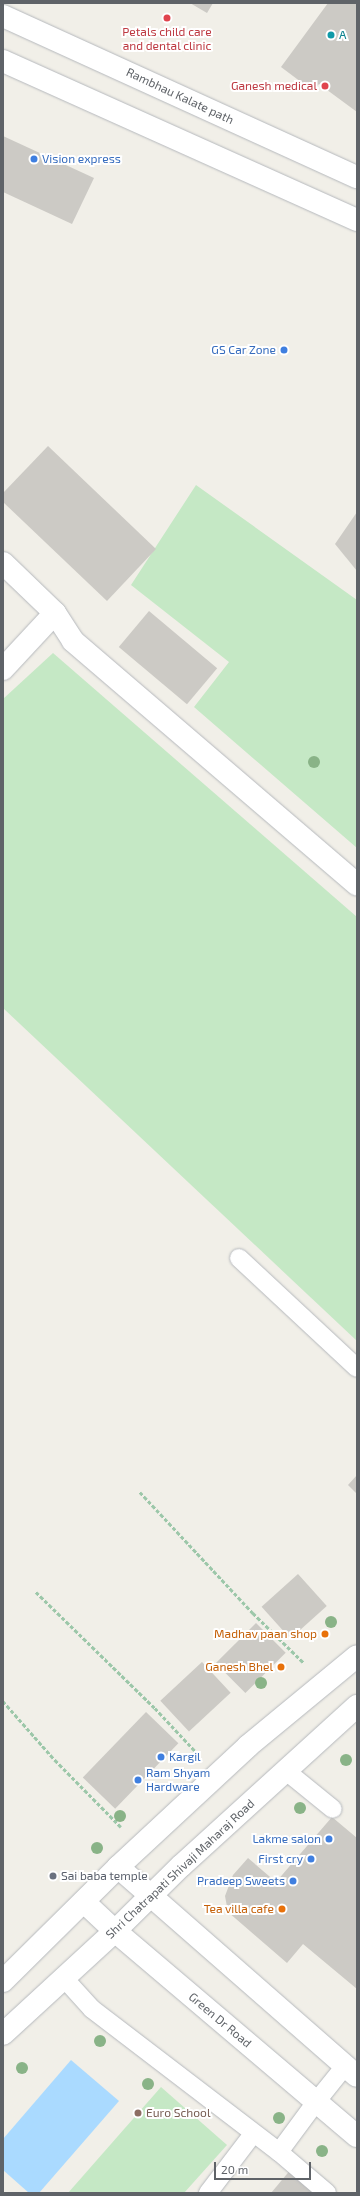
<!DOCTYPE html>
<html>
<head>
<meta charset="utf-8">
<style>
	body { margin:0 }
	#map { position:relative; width:360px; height:2196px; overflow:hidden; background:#f1efe8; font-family:"Exo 2",sans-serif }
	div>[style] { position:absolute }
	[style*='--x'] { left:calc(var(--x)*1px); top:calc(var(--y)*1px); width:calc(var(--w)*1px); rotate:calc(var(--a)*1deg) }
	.green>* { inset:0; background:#c5e8c5 }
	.water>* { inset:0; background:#aadaff }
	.building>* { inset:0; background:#cccac5; transform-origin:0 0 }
	.path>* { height:2.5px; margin-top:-1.25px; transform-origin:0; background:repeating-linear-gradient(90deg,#9cc7a9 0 4px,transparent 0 6px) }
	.roads { filter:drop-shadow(0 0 1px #b5b8bc) drop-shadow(0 0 1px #b5b8bc) }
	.service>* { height:18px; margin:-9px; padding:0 9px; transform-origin:9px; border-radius:9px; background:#fff }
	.minor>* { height:22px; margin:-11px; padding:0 11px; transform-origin:11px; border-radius:11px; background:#fff }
	.secondary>* { height:22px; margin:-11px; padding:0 11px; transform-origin:11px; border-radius:11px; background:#fff }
	.trees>* { width:12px; height:12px; margin:-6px; border-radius:50%; background:#89b387 }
	.dots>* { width:11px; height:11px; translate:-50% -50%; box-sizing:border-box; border:2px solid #fff; border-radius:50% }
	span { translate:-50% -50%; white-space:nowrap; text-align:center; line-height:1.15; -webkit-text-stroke:4px #fff; paint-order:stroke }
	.health-label { font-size:12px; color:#be3a42 }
	.right { translate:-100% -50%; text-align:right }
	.culture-label { font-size:12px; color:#0d838f }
	.left { translate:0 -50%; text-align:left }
	.street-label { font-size:12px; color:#5f6368 }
	.shop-label { font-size:12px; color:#366cbe }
	.food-label { font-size:12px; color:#c56008 }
	.worship-label { font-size:12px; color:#5b616d }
	.education-label { font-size:12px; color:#785e54 }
	.frame { position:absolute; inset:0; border:4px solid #5f6368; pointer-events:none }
	.scale { position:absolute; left:214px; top:2162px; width:97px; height:18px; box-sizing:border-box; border:2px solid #5f6368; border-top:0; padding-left:5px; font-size:12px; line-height:14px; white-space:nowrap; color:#5f6368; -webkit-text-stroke:3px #fff; paint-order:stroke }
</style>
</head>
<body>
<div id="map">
	<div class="green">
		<i style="clip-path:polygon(196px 485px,357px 600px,357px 848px,194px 707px,229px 662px,131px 585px)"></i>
		<i style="clip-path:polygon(53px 653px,357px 917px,357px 1341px,3px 1008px,3px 699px)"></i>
		<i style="clip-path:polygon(161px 2087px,227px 2145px,184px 2193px,68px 2193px)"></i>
	</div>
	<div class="water">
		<i style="clip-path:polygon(71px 2060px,119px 2101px,39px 2193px,29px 2193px,3px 2170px,3px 2139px)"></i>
	</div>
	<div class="building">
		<i style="clip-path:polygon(190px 3px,213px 3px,207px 13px)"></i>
		<i style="clip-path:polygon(328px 3px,357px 3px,357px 112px,319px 84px,313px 91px,281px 67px)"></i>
		<i style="clip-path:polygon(3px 136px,94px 178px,72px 224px,3px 192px)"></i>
		<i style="clip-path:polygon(48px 446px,156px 549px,107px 601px,3px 502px,3px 493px)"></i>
		<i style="clip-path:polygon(357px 512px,357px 571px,335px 544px)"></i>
		<i style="left:149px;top:611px;width:89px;height:47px;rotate:40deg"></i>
		<i style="clip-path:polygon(357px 1475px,357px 1494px,348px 1485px)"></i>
		<i style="left:298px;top:1574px;width:43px;height:49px;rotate:48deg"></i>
		<i style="left:256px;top:1623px;width:42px;height:57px;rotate:45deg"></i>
		<i style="left:202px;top:1662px;width:42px;height:57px;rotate:47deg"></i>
		<i style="left:146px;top:1712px;width:45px;height:91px;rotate:44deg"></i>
		<i style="clip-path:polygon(332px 1817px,357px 1838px,357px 1989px,303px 1944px,287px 1963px,228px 1912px,225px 1896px,233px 1875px,248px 1858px,276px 1882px)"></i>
		<i style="clip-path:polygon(292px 2168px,321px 2193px,271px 2193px)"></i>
	</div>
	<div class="path">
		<i style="--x:140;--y:1492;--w:166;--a:47"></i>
		<i style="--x:253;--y:1613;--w:71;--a:44.4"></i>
		<i style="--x:36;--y:1592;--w:166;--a:44.3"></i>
		<i style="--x:155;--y:1708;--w:63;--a:46.9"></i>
		<i style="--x:3;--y:1701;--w:79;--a:48.6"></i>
		<i style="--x:55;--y:1760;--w:94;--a:45.4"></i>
	</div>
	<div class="roads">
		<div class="service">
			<i style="--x:239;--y:1258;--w:161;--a:43"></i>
			<i style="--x:286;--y:1771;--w:60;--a:39"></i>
			<i style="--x:63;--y:1977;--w:43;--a:47.8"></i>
			<i style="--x:92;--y:2009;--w:235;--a:37.4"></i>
			<i style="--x:279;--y:2152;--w:62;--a:-53.5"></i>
			<i style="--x:316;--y:2102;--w:46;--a:-51.1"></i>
			<i style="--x:279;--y:2152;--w:63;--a:40.5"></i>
			<i style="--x:208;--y:2193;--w:74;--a:-52.7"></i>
		</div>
		<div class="minor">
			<i style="--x:3;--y:563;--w:72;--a:43.9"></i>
			<i style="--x:55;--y:613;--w:33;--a:57"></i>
			<i style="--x:73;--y:641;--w:374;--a:40.6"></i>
			<i style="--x:3;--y:669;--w:76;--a:-47.1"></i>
			<i style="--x:118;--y:1867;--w:317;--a:41.2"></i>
			<i style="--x:84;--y:1902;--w:42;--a:43.1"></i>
			<i style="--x:115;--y:1931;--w:317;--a:40.3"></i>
		</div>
		<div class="secondary">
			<i style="--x:3;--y:16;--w:389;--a:24.5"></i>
			<i style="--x:3;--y:61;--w:388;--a:24.2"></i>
			<i style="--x:3;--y:1981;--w:162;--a:-44.7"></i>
			<i style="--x:118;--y:1867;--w:178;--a:-42.9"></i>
			<i style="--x:248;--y:1746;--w:141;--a:-39.5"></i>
			<i style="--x:3;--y:2034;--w:152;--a:-42.6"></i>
			<i style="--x:115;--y:1931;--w:93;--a:-44.6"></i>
			<i style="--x:181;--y:1866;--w:238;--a:-42.3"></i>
		</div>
	</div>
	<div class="trees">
		<i style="left:314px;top:762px"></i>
		<i style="left:331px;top:1622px"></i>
		<i style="left:261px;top:1683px"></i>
		<i style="left:346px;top:1760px"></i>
		<i style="left:300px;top:1808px"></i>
		<i style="left:120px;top:1816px"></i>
		<i style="left:97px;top:1848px"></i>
		<i style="left:100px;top:2041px"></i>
		<i style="left:22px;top:2068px"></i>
		<i style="left:148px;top:2084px"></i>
		<i style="left:279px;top:2118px"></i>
		<i style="left:322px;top:2151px"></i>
	</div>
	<div class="dots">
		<i style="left:167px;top:18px;background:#e0444e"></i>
		<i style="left:331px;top:35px;background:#0f9aa8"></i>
		<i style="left:325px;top:86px;background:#e0444e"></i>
		<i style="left:34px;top:159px;background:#3f7fe0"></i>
		<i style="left:284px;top:350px;background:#3f7fe0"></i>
		<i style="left:325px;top:1634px;background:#e8710a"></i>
		<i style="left:281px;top:1667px;background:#e8710a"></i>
		<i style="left:161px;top:1757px;background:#3f7fe0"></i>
		<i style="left:138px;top:1780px;background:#3f7fe0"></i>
		<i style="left:329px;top:1839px;background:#3f7fe0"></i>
		<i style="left:311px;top:1859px;background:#3f7fe0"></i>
		<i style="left:53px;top:1876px;background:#6b7280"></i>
		<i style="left:293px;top:1881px;background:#3f7fe0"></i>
		<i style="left:282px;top:1909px;background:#e8710a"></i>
		<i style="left:138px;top:2113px;background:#8d6e63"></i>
	</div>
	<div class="health-label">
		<span style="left:167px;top:39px">Petals child care<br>and dental clinic</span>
		<span class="right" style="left:317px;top:86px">Ganesh medical</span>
	</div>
	<div class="culture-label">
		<span class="left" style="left:339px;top:35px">A</span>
	</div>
	<div class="street-label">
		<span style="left:180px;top:96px;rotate:25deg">Rambhau Kalate path</span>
		<span style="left:180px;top:1869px;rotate:-43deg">Shri Chatrapati Shivaji Maharaj Road</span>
		<span style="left:220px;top:2020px;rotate:40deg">Green Dr Road</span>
	</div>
	<div class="shop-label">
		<span class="left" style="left:42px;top:159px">Vision express</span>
		<span class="right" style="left:276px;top:350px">GS Car Zone</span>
		<span class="left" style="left:169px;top:1757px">Kargil</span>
		<span class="left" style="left:146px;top:1780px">Ram Shyam<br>Hardware</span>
		<span class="right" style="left:321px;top:1839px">Lakme salon</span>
		<span class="right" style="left:303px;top:1859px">First cry</span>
		<span class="right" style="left:285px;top:1881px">Pradeep Sweets</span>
	</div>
	<div class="food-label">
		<span class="right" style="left:317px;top:1634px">Madhav paan shop</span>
		<span class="right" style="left:273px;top:1667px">Ganesh Bhel</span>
		<span class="right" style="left:274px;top:1909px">Tea villa cafe</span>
	</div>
	<div class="worship-label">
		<span class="left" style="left:61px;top:1876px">Sai baba temple</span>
	</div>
	<div class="education-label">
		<span class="left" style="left:146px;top:2113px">Euro School</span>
	</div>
	<div class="frame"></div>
	<div class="scale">20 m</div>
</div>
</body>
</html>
